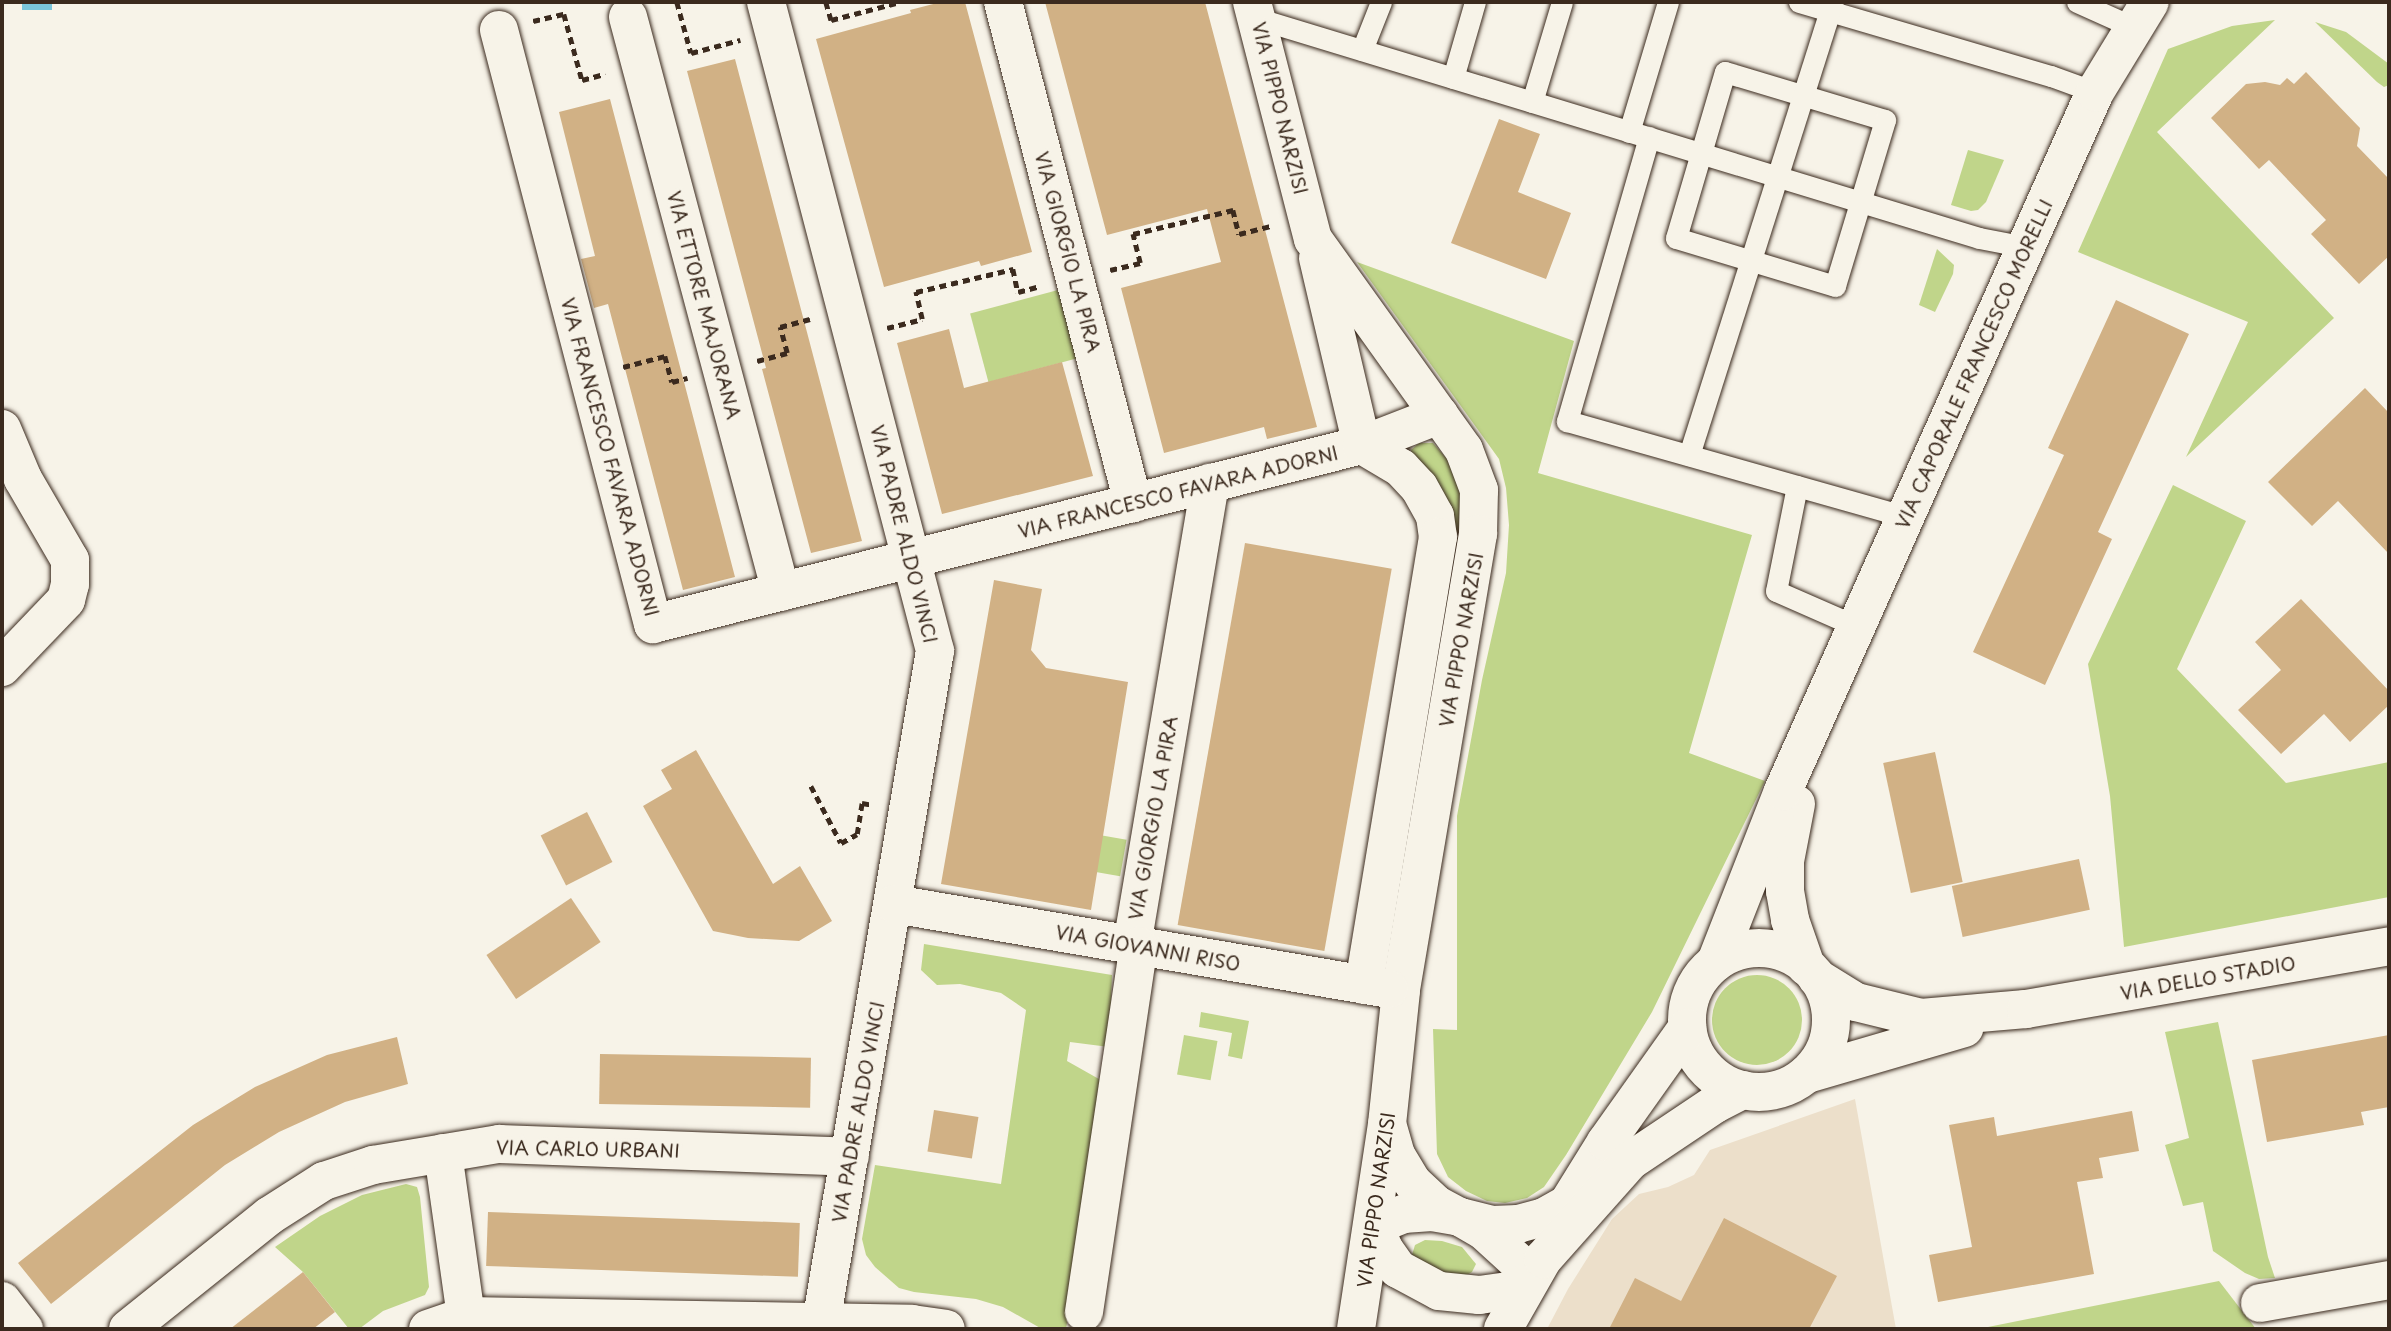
<!DOCTYPE html>
<html>
<head>
<meta charset="utf-8">
<style>
	body { margin:0 }
	#map { position:relative; width:2391px; height:1331px; overflow:hidden; background:#f7f3e8; font-family:"Playpen Sans",sans-serif }
	div>[style] { position:absolute }
	[style*='--x'] { left:calc(var(--x)*1px); top:calc(var(--y)*1px); width:calc(var(--w)*1px); rotate:calc(var(--a)*1deg) }
	.built>* { inset:0; background:#ecdfca }
	.green>* { inset:0; background:#c0d58a; transform-origin:0 0 }
	.round { border-radius:50% }
	.water>* { inset:0; background:#7ac5da; transform-origin:0 0 }
	.building>* { inset:0; background:#d1b185; transform-origin:0 0 }
	.path>* { height:4.5px; margin-top:-2.25px; transform-origin:0; background:repeating-linear-gradient(90deg,#3b2a1e 0 7px,transparent 0 12px) }
	.roads { filter:drop-shadow(0 0 2px #3b2a1e) drop-shadow(0 0 2px #3b2a1e) }
	.lane>* { height:21px; margin:-10.5px; padding:0 10.5px; transform-origin:10.5px; border-radius:10.5px; background:#f7f3e8 }
	.street>* { height:38px; margin:-19px; padding:0 19px; transform-origin:19px; border-radius:19px; background:#f7f3e8 }
	.street>.ring { margin:-19px; padding:0; box-sizing:content-box; background:none; border:38px solid #f7f3e8; border-radius:50% }
	span { translate:-50% -50%; white-space:nowrap; text-align:center; line-height:1.15; -webkit-text-stroke:6px #f7f3e8; paint-order:stroke }
	.street-label { font-size:19px; color:#3b2a1e }
	.frame { position:absolute; inset:0; border:4px solid #3b2a1e; pointer-events:none }
</style>
</head>
<body>
<div id="map">
	<div class="built">
		<i style="clip-path:polygon(1855px 1099px,1896px 1329px,1547px 1329px,1568px 1289px,1612px 1219px,1639px 1194px,1668px 1187px,1694px 1175px,1710px 1150px)"></i>
	</div>
	<div class="green">
		<i style="clip-path:polygon(2275px 20px,2157px 132px,2334px 318px,2186px 457px,2248px 322px,2078px 252px,2168px 49px,2232px 26px)"></i>
		<i style="clip-path:polygon(2315px 22px,2346px 32px,2389px 64px,2389px 85px,2384px 87px,2377px 82px)"></i>
		<i style="clip-path:polygon(1968px 150px,2004px 160px,1986px 202px,1978px 210px,1971px 211px,1951px 205px)"></i>
		<i style="clip-path:polygon(1937px 249px,1954px 265px,1953px 274px,1935px 312px,1919px 305px)"></i>
		<i style="clip-path:polygon(1357px 262px,1574px 341px,1538px 473px,1752px 535px,1689px 753px,1765px 781px,1652px 1012px,1566px 1155px,1544px 1187px,1527px 1198px,1505px 1203px,1487px 1201px,1466px 1191px,1448px 1177px,1437px 1154px,1433px 1029px,1457px 1030px,1457px 816px,1482px 680px,1506px 573px,1509px 525px,1506px 488px,1499px 459px)"></i>
		<i style="left:1058px;top:290px;width:71px;height:91px;rotate:75deg"></i>
		<i style="clip-path:polygon(1419px 443px,1433px 443px,1453px 466px,1465px 508px,1390px 957px,1451px 532px,1417px 465px,1411px 450px)"></i>
		<i style="clip-path:polygon(2173px 485px,2246px 521px,2177px 669px,2286px 783px,2389px 762px,2389px 897px,2124px 947px,2110px 796px,2088px 664px)"></i>
		<i style="left:1031px;top:823px;width:97px;height:37px;rotate:10deg"></i>
		<i style="clip-path:polygon(924px 944px,1112px 975px,1109px 1047px,1070px 1042px,1067px 1061px,1106px 1083px,1066px 1329px,1042px 1329px,1003px 1307px,976px 1299px,914px 1292px,899px 1288px,875px 1267px,866px 1255px,862px 1239px,875px 1165px,1001px 1184px,1026px 1010px,1001px 993px,960px 984px,937px 985px,921px 970px)"></i>
		<i class="round" style="left:1712px;top:975px;width:90px;height:90px"></i>
		<i style="clip-path:polygon(1201px 1012px,1249px 1021px,1242px 1059px,1228px 1056px,1232px 1033px,1199px 1027px)"></i>
		<i style="clip-path:polygon(2218px 1022px,2268px 1257px,2275px 1278px,2259px 1279px,2245px 1273px,2213px 1251px,2203px 1202px,2183px 1206px,2165px 1145px,2189px 1138px,2165px 1032px)"></i>
		<i style="left:1184px;top:1035px;width:34px;height:40px;rotate:10deg"></i>
		<i style="clip-path:polygon(406px 1184px,417px 1187px,420px 1197px,429px 1287px,425px 1295px,383px 1311px,359px 1329px,349px 1329px,303px 1272px,275px 1247px,320px 1216px,362px 1195px)"></i>
		<i style="clip-path:polygon(1425px 1240px,1442px 1241px,1462px 1247px,1476px 1264px,1472px 1272px,1465px 1276px,1447px 1277px,1412px 1255px,1415px 1245px)"></i>
		<i style="clip-path:polygon(2219px 1281px,2256px 1329px,1978px 1329px)"></i>
	</div>
	<div class="water">
		<i style="left:22px;top:2px;width:30px;height:8px"></i>
	</div>
	<div class="building">
		<i style="clip-path:polygon(941px 2px,965px 2px,1032px 252px,981px 266px,979px 261px,884px 287px,816px 39px,911px 13px,910px 10px)"></i>
		<i style="clip-path:polygon(1045px 2px,1205px 2px,1317px 427px,1267px 439px,1264px 427px,1164px 453px,1121px 288px,1221px 262px,1207px 209px,1107px 235px)"></i>
		<i style="clip-path:polygon(735px 59px,862px 541px,811px 553px,762px 369px,766px 368px,687px 71px)"></i>
		<i style="clip-path:polygon(2306px 72px,2360px 128px,2357px 146px,2389px 179px,2389px 256px,2359px 284px,2311px 234px,2326px 220px,2269px 160px,2259px 169px,2211px 118px,2246px 84px,2265px 82px,2280px 85px,2287px 78px,2294px 84px)"></i>
		<i style="clip-path:polygon(610px 99px,735px 577px,683px 590px,608px 304px,594px 308px,581px 259px,595px 256px,559px 112px)"></i>
		<i style="clip-path:polygon(1499px 119px,1540px 134px,1518px 192px,1571px 213px,1546px 279px,1451px 243px)"></i>
		<i style="clip-path:polygon(2116px 300px,2189px 334px,2098px 532px,2112px 539px,2045px 685px,1973px 652px,2064px 455px,2048px 448px)"></i>
		<i style="clip-path:polygon(949px 329px,964px 388px,1062px 362px,1093px 476px,942px 514px,897px 343px)"></i>
		<i style="clip-path:polygon(2365px 388px,2389px 413px,2389px 554px,2338px 501px,2312px 526px,2268px 482px)"></i>
		<i style="left:1245px;top:543px;width:149px;height:388px;rotate:10deg"></i>
		<i style="clip-path:polygon(994px 580px,1042px 589px,1031px 650px,1046px 668px,1128px 682px,1091px 910px,941px 884px)"></i>
		<i style="clip-path:polygon(2301px 599px,2389px 691px,2389px 705px,2350px 742px,2324px 714px,2281px 754px,2238px 710px,2281px 670px,2255px 642px)"></i>
		<i style="clip-path:polygon(696px 750px,773px 884px,800px 866px,832px 921px,799px 941px,748px 938px,713px 931px,643px 806px,672px 789px,661px 770px)"></i>
		<i style="left:1935px;top:752px;width:133px;height:53px;rotate:78deg"></i>
		<i style="left:587px;top:812px;width:56px;height:52px;rotate:63deg"></i>
		<i style="left:2079px;top:859px;width:52px;height:130px;rotate:78deg"></i>
		<i style="left:571px;top:898px;width:53px;height:102px;rotate:56deg"></i>
		<i style="clip-path:polygon(2389px 1035px,2389px 1107px,2361px 1112px,2364px 1125px,2267px 1142px,2252px 1060px)"></i>
		<i style="clip-path:polygon(397px 1037px,408px 1084px,345px 1102px,279px 1132px,225px 1165px,51px 1304px,18px 1263px,193px 1125px,255px 1087px,327px 1055px)"></i>
		<i style="left:600px;top:1054px;width:211px;height:50px;rotate:1deg"></i>
		<i style="left:934px;top:1110px;width:45px;height:42px;rotate:9deg"></i>
		<i style="clip-path:polygon(2132px 1111px,2139px 1151px,2099px 1158px,2103px 1178px,2077px 1182px,2094px 1274px,1938px 1302px,1929px 1255px,1972px 1247px,1949px 1125px,1994px 1117px,1997px 1136px)"></i>
		<i style="left:488px;top:1212px;width:312px;height:54px;rotate:2deg"></i>
		<i style="clip-path:polygon(1724px 1218px,1837px 1276px,1809px 1329px,1609px 1329px,1635px 1278px,1681px 1301px)"></i>
		<i style="clip-path:polygon(303px 1272px,335px 1312px,313px 1329px,230px 1329px)"></i>
	</div>
	<div class="path">
		<i style="--x:677;--y:2;--w:53;--a:74.6"></i>
		<i style="--x:691;--y:53;--w:51;--a:-14.9"></i>
		<i style="--x:826;--y:2;--w:19;--a:74"></i>
		<i style="--x:831;--y:20;--w:71;--a:-14.6"></i>
		<i style="--x:533;--y:21;--w:32;--a:-13"></i>
		<i style="--x:564;--y:14;--w:68;--a:74.7"></i>
		<i style="--x:582;--y:80;--w:24;--a:-15"></i>
		<i style="--x:1110;--y:270;--w:31;--a:-13"></i>
		<i style="--x:1140;--y:263;--w:30;--a:-104"></i>
		<i style="--x:1133;--y:234;--w:103;--a:-13.5"></i>
		<i style="--x:1233;--y:210;--w:25;--a:76"></i>
		<i style="--x:1239;--y:234;--w:34;--a:-14"></i>
		<i style="--x:887;--y:328;--w:36;--a:-14"></i>
		<i style="--x:922;--y:319;--w:28;--a:-103"></i>
		<i style="--x:916;--y:292;--w:100;--a:-13.3"></i>
		<i style="--x:1013;--y:269;--w:24;--a:78"></i>
		<i style="--x:1018;--y:292;--w:23;--a:-15"></i>
		<i style="--x:757;--y:361;--w:31;--a:-15"></i>
		<i style="--x:787;--y:353;--w:27;--a:-105"></i>
		<i style="--x:780;--y:327;--w:31;--a:-15"></i>
		<i style="--x:623;--y:367;--w:43;--a:-14.7"></i>
		<i style="--x:665;--y:356;--w:27;--a:75"></i>
		<i style="--x:672;--y:382;--w:16;--a:-15"></i>
		<i style="--x:811;--y:786;--w:64;--a:62.2"></i>
		<i style="--x:841;--y:843;--w:18;--a:-29"></i>
		<i style="--x:857;--y:834;--w:31;--a:-81"></i>
		<i style="--x:862;--y:803;--w:11;--a:10"></i>
	</div>
	<div class="roads">
		<div class="lane">
			<i style="--x:1799;--y:2;--w:263;--a:16.4"></i>
			<i style="--x:2051;--y:76;--w:47;--a:20"></i>
			<i style="--x:2077;--y:2;--w:61;--a:24.1"></i>
			<i style="--x:1256;--y:18;--w:756;--a:16.92"></i>
			<i style="--x:1979;--y:238;--w:48;--a:10.8"></i>
			<i style="--x:1362;--y:50;--w:52;--a:-68.4"></i>
			<i style="--x:1725;--y:72;--w:167;--a:16.7"></i>
			<i style="--x:1885;--y:120;--w:173;--a:106.8"></i>
			<i style="--x:1835;--y:286;--w:166;--a:-163.2"></i>
			<i style="--x:1676;--y:238;--w:173;--a:-73.6"></i>
			<i style="--x:1453;--y:78;--w:79;--a:-73.9"></i>
			<i style="--x:1532;--y:102;--w:104;--a:-73.3"></i>
			<i style="--x:1629;--y:132;--w:136;--a:-73.3"></i>
			<i style="--x:1649;--y:137;--w:296;--a:106.1"></i>
			<i style="--x:1567;--y:421;--w:353;--a:15.8"></i>
			<i style="--x:1689;--y:455;--w:475;--a:-72.4"></i>
			<i style="--x:1797;--y:486;--w:107;--a:101.3"></i>
			<i style="--x:1776;--y:591;--w:90;--a:23.7"></i>
		</div>
		<div class="street">
			<i style="--x:766;--y:2;--w:671;--a:75.4"></i>
			<i style="--x:935;--y:651;--w:682;--a:99.63"></i>
			<i style="--x:1003;--y:2;--w:518;--a:75.45"></i>
			<i style="--x:1252;--y:2;--w:245;--a:75.6"></i>
			<i style="--x:1313;--y:239;--w:259;--a:54.4"></i>
			<i style="--x:1464;--y:450;--w:43;--a:69.4"></i>
			<i style="--x:1479;--y:490;--w:44;--a:91.3"></i>
			<i style="--x:1478;--y:534;--w:463;--a:99.6"></i>
			<i style="--x:1401;--y:991;--w:134;--a:96"></i>
			<i style="--x:1387;--y:1124;--w:207;--a:98.6"></i>
			<i style="--x:628;--y:17;--w:595;--a:75.1"></i>
			<i style="--x:499;--y:30;--w:614;--a:75.47"></i>
			<i style="--x:653;--y:624;--w:731;--a:-14.17"></i>
			<i style="--x:1362;--y:445;--w:83;--a:-21.3"></i>
			<i style="--x:1318;--y:258;--w:192;--a:76.8"></i>
			<i style="--x:1362;--y:445;--w:45;--a:30.5"></i>
			<i style="--x:1401;--y:468;--w:26;--a:47"></i>
			<i style="--x:1419;--y:487;--w:33;--a:61"></i>
			<i style="--x:1435;--y:516;--w:21;--a:82"></i>
			<i style="--x:1438;--y:537;--w:454;--a:99.4"></i>
			<i style="--x:2;--y:429;--w:54;--a:67.2"></i>
			<i style="--x:23;--y:479;--w:94;--a:59.9"></i>
			<i style="--x:70;--y:560;--w:24;--a:90"></i>
			<i style="--x:70;--y:584;--w:16;--a:104"></i>
			<i style="--x:66;--y:600;--w:93;--a:133.7"></i>
			<i style="--x:1796;--y:804;--w:58;--a:100.9"></i>
			<i style="--x:1785;--y:861;--w:30;--a:90"></i>
			<i style="--x:1785;--y:891;--w:29;--a:80"></i>
			<i style="--x:1790;--y:920;--w:49;--a:70.8"></i>
			<i style="--x:894;--y:904;--w:502;--a:9.74"></i>
			<i style="--x:1132;--y:945;--w:469;--a:-80.4"></i>
			<i class="ring" style="left:1687px;top:948px;width:106px;height:106px"></i>
			<i style="--x:1716;--y:962;--w:184;--a:-68.6"></i>
			<i style="--x:1783;--y:791;--w:765;--a:-65.95"></i>
			<i style="--x:2095;--y:92;--w:105;--a:-58.6"></i>
			<i style="--x:1817;--y:978;--w:46;--a:31.6"></i>
			<i style="--x:1856;--y:1002;--w:67;--a:13.8"></i>
			<i style="--x:1921;--y:1018;--w:105;--a:-4.9"></i>
			<i style="--x:2026;--y:1009;--w:368;--a:-9.8"></i>
			<i style="--x:1807;--y:1074;--w:164;--a:-16.3"></i>
			<i style="--x:1388;--y:1127;--w:29;--a:74"></i>
			<i style="--x:1396;--y:1155;--w:33;--a:59"></i>
			<i style="--x:1413;--y:1183;--w:33;--a:43"></i>
			<i style="--x:1437;--y:1205;--w:26;--a:28"></i>
			<i style="--x:1460;--y:1217;--w:33;--a:14"></i>
			<i style="--x:1492;--y:1225;--w:26;--a:-2"></i>
			<i style="--x:1518;--y:1224;--w:27;--a:-15"></i>
			<i style="--x:1544;--y:1217;--w:26;--a:-29"></i>
			<i style="--x:443;--y:1153;--w:165;--a:82"></i>
			<i style="--x:1570;--y:1200;--w:68;--a:-58.2"></i>
			<i style="--x:1606;--y:1142;--w:140;--a:-54.6"></i>
			<i style="--x:1432;--y:1212;--w:28;--a:10"></i>
			<i style="--x:1460;--y:1217;--w:28;--a:30"></i>
			<i style="--x:1484;--y:1231;--w:46;--a:42.4"></i>
			<i style="--x:1518;--y:1262;--w:22;--a:60"></i>
			<i style="--x:1529;--y:1281;--w:23;--a:155"></i>
			<i style="--x:1508;--y:1291;--w:29;--a:172"></i>
			<i style="--x:1479;--y:1295;--w:40;--a:-174.3"></i>
			<i style="--x:1439;--y:1291;--w:47;--a:-151.8"></i>
			<i style="--x:1398;--y:1269;--w:24;--a:-125"></i>
			<i style="--x:1384;--y:1249;--w:25;--a:-113"></i>
			<i style="--x:1374;--y:1226;--w:31;--a:-22"></i>
			<i style="--x:1403;--y:1214;--w:29;--a:-4"></i>
			<i style="--x:2;--y:1301;--w:36;--a:52"></i>
			<i style="--x:2260;--y:1303;--w:131;--a:-10.1"></i>
			<i style="--x:1084;--y:1312;--w:370;--a:-81.5"></i>
			<i style="--x:128;--y:1329;--w:181;--a:-38.7"></i>
			<i style="--x:269;--y:1216;--w:65;--a:-32.5"></i>
			<i style="--x:324;--y:1181;--w:52;--a:-18.1"></i>
			<i style="--x:373;--y:1165;--w:128;--a:-9.5"></i>
			<i style="--x:499;--y:1144;--w:351;--a:2.1"></i>
			<i style="--x:428;--y:1329;--w:40;--a:-18.9"></i>
			<i style="--x:466;--y:1316;--w:446;--a:1"></i>
			<i style="--x:912;--y:1324;--w:34;--a:8"></i>
			<i style="--x:1503;--y:1329;--w:81;--a:-60.3"></i>
			<i style="--x:1543;--y:1259;--w:131;--a:-48.4"></i>
			<i style="--x:1630;--y:1161;--w:102;--a:-33.8"></i>
			<i style="--x:1715;--y:1104;--w:31;--a:-27"></i>
		</div>
	</div>
	<div class="street-label">
		<span style="left:1280px;top:108px;rotate:76deg">VIA PIPPO NARZISI</span>
		<span style="left:1068px;top:252px;rotate:75deg">VIA GIORGIO LA PIRA</span>
		<span style="left:704px;top:305px;rotate:75deg">VIA ETTORE MAJORANA</span>
		<span style="left:1974px;top:364px;rotate:-66deg">VIA CAPORALE FRANCESCO MORELLI</span>
		<span style="left:610px;top:457px;rotate:75deg">VIA FRANCESCO FAVARA ADORNI</span>
		<span style="left:1178px;top:492px;rotate:-14deg">VIA FRANCESCO FAVARA ADORNI</span>
		<span style="left:904px;top:534px;rotate:76deg">VIA PADRE ALDO VINCI</span>
		<span style="left:1461px;top:640px;rotate:-80deg">VIA PIPPO NARZISI</span>
		<span style="left:1153px;top:818px;rotate:-80deg">VIA GIORGIO LA PIRA</span>
		<span style="left:1148px;top:948px;rotate:10deg">VIA GIOVANNI RISO</span>
		<span style="left:2208px;top:978px;rotate:-10deg">VIA DELLO STADIO</span>
		<span style="left:858px;top:1112px;rotate:-80deg">VIA PADRE ALDO VINCI</span>
		<span style="left:588px;top:1149px;rotate:1deg">VIA CARLO URBANI</span>
		<span style="left:1376px;top:1200px;rotate:-82deg">VIA PIPPO NARZISI</span>
	</div>
	<div class="frame"></div>
</div>
</body>
</html>
